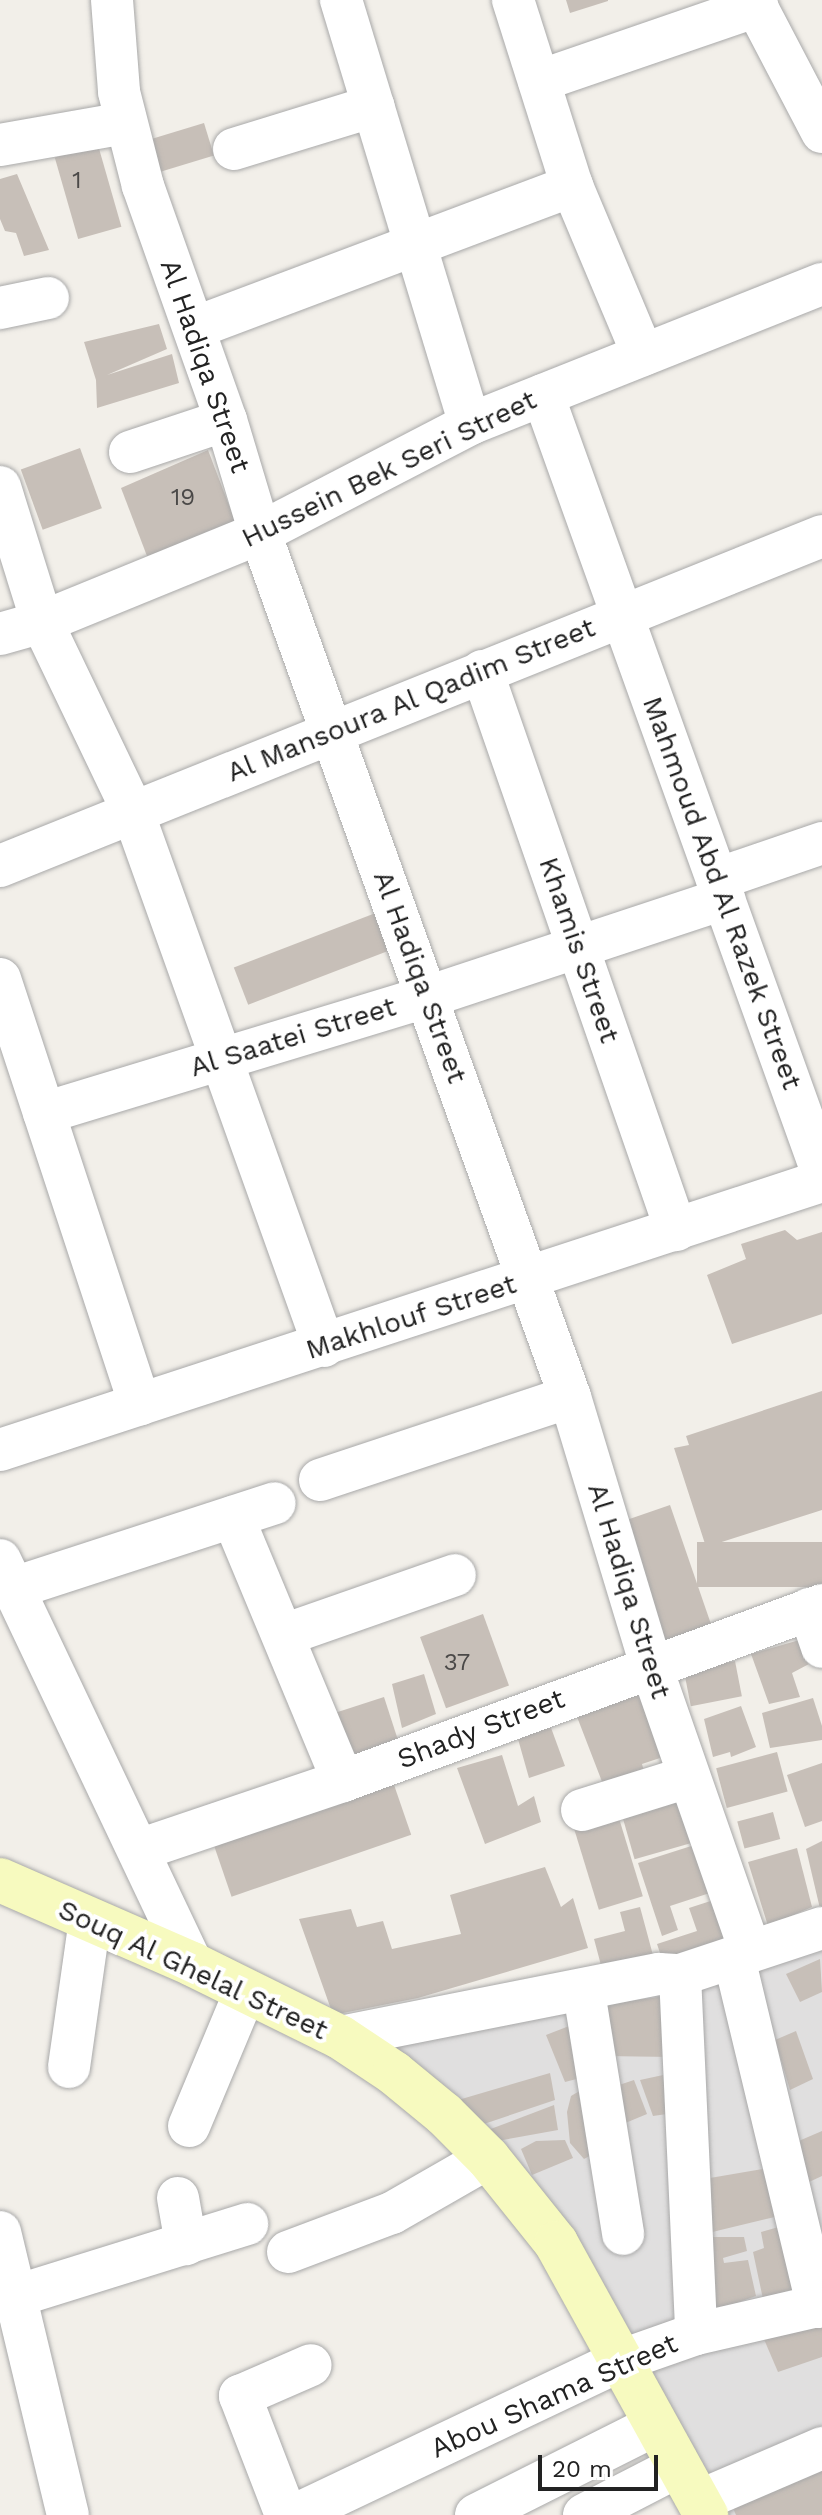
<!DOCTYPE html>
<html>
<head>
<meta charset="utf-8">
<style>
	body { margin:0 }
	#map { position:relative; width:822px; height:2515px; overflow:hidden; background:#f2efe9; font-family:"Work Sans",sans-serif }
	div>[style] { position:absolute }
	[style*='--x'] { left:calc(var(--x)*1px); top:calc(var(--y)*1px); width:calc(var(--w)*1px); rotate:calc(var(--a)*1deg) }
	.residential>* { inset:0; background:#e0dfdf }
	.building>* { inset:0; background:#c7bfb8; transform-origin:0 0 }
	.roads { filter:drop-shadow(0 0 2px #a9a9a9) drop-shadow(0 0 2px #a9a9a9) }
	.minor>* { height:42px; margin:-21px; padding:0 21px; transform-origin:21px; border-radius:21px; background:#fff }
	.secondary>* { height:44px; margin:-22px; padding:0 22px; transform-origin:22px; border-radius:22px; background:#f7fabf }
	span { translate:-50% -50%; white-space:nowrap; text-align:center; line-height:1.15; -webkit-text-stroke:8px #fff; paint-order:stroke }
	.number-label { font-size:24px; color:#4b4948 }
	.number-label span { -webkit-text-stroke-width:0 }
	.street-label { font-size:28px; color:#222 }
	.scale { position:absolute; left:538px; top:2455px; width:120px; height:36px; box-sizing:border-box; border:4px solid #222; border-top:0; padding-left:10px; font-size:24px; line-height:28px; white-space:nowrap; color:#222; -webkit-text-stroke:6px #fff; paint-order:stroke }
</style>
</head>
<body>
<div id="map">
	<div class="residential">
		<i style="clip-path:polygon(822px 1927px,822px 2515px,707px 2515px,560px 2245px,364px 2044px)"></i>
	</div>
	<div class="building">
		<i style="clip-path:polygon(566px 0,608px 0,608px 1px,570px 13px)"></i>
		<i style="left:204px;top:123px;width:34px;height:61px;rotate:73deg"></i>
		<i style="left:98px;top:145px;width:85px;height:45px;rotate:74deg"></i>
		<i style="clip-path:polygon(17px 174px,49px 250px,24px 256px,16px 233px,5px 231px,0 219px,0 179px)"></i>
		<i style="clip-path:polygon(159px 324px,167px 349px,107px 375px,172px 354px,179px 383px,97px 408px,96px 380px,84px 342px)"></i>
		<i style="left:80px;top:448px;width:64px;height:63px;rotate:70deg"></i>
		<i style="clip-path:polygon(208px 450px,235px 521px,228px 532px,147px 556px,121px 488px)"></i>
		<i style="left:386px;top:909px;width:40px;height:163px;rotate:69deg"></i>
		<i style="clip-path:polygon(785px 1230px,797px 1240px,822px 1232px,822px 1314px,732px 1344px,707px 1275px,746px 1259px,741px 1244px)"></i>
		<i style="clip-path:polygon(822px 1391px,822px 1510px,706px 1547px,674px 1448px,689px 1445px,686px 1436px)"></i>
		<i style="left:670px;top:1505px;width:139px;height:49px;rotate:71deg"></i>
		<i style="left:822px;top:1542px;width:45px;height:125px;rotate:90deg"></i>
		<i style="left:483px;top:1614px;width:76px;height:67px;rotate:70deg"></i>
		<i style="clip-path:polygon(803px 1639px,809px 1664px,792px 1673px,800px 1697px,769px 1704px,751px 1654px)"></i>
		<i style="left:735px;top:1661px;width:36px;height:52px;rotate:79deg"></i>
		<i style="clip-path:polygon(424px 1674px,436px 1714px,402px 1728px,392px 1684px)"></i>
		<i style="clip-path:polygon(647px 1683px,672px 1754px,642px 1764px,646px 1778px,606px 1792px,574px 1709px)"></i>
		<i style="left:384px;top:1697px;width:46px;height:51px;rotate:72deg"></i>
		<i style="clip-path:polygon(813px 1698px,822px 1726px,822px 1740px,770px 1748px,762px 1713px)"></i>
		<i style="clip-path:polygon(741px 1706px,756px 1747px,731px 1757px,730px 1752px,713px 1757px,704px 1719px)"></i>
		<i style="clip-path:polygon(550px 1725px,565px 1766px,529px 1778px,516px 1732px)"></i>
		<i style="left:777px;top:1752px;width:41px;height:63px;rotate:75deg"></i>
		<i style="clip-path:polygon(502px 1755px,518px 1806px,534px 1796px,541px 1822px,485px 1844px,457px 1768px)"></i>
		<i style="clip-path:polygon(822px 1763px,822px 1821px,805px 1827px,787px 1775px)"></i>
		<i style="left:392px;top:1779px;width:59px;height:190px;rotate:71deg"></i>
		<i style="left:687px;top:1788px;width:54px;height:70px;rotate:74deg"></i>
		<i style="left:773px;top:1812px;width:28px;height:37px;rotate:75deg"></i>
		<i style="left:618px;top:1815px;width:85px;height:46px;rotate:73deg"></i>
		<i style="clip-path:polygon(707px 1841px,722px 1889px,670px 1906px,678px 1930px,662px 1936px,638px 1863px)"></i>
		<i style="clip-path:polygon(822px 1841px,822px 1913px,821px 1913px,806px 1849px)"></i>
		<i style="clip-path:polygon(797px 1848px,812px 1907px,768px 1926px,748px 1862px)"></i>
		<i style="clip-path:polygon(545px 1867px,561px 1907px,573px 1898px,588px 1948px,418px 1998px,333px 2015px,299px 1919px,351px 1909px,357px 1927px,383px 1921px,392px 1949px,461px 1934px,450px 1895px)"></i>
		<i style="clip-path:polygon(726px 1896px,740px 1941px,664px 1965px,657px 1944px,697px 1931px,689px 1908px)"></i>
		<i style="clip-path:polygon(640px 1907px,657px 1970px,606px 1984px,594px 1939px,625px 1931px,620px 1912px)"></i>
		<i style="clip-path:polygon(820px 1959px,822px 1992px,800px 2002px,786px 1974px)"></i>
		<i style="clip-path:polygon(659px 1997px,670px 2011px,672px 2057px,603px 2056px,605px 2004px)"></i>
		<i style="clip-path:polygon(582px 2021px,588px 2076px,565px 2082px,546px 2035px)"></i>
		<i style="clip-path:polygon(796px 2031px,813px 2079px,790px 2090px,775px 2040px)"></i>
		<i style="clip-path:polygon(677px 2072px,681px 2112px,653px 2116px,640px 2080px)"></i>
		<i style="clip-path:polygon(550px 2073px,555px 2100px,466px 2130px,448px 2103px)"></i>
		<i style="clip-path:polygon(634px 2080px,647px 2114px,623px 2124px,616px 2086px)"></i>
		<i style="clip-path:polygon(588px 2086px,599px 2151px,584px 2159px,570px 2143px,567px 2112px,571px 2096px)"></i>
		<i style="clip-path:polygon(554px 2105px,558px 2130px,497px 2141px,488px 2130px)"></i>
		<i style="clip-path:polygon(822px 2131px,822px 2176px,809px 2182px,794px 2143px)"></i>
		<i style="clip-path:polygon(565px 2140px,573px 2158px,532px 2175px,521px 2149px,536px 2141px)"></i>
		<i style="clip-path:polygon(775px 2167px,787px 2214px,704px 2234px,710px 2178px)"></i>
		<i style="clip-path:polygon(789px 2224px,803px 2286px,763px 2299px,753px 2252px,764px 2248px,761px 2232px)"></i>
		<i style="clip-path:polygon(708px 2237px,744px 2237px,747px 2251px,723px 2258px,724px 2263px,748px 2260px,756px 2296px,698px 2317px)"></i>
		<i style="clip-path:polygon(822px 2324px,822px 2357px,778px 2372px,763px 2337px)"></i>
		<i style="clip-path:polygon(822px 2454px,822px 2515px,736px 2515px,727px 2494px)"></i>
	</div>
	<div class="roads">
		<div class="minor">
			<i style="--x:112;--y:0;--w:92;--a:85.6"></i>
			<i style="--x:119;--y:92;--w:97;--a:75.7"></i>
			<i style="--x:143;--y:186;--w:248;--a:70.5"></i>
			<i style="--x:226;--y:420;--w:118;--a:73.3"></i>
			<i style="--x:260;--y:533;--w:918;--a:70.26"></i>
			<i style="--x:570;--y:1397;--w:281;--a:73.2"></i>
			<i style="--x:651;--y:1666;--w:302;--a:70.8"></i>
			<i style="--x:341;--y:0;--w:443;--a:73.1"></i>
			<i style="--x:513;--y:0;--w:195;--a:72.4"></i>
			<i style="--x:572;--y:186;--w:183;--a:67.2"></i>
			<i style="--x:753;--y:0;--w:149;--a:62.4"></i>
			<i style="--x:539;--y:81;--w:231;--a:-19"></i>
			<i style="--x:0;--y:145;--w:127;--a:-10"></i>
			<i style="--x:234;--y:149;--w:146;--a:-17.1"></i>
			<i style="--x:0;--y:308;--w:49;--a:-11.8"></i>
			<i style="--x:194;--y:328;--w:404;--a:-20.6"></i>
			<i style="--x:543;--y:395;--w:826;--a:70.25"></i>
			<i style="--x:130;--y:452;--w:101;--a:-18.4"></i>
			<i style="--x:0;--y:487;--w:141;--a:72.7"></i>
			<i style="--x:42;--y:622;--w:211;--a:64.4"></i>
			<i style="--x:133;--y:812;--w:567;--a:70.32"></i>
			<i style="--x:0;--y:634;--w:44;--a:-15.9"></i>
			<i style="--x:42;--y:622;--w:235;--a:-22.2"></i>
			<i style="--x:260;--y:533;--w:237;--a:-27.4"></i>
			<i style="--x:470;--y:424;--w:379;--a:-21.7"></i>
			<i style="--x:482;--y:671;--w:592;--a:70.86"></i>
			<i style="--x:0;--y:866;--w:886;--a:-21.87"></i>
			<i style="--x:717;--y:879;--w:111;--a:-18.9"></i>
			<i style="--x:0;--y:979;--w:448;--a:71.8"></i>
			<i style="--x:44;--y:1113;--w:400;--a:-16.9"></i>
			<i style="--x:427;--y:997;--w:313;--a:-18.3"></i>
			<i style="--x:0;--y:1450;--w:865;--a:-18.12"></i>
			<i style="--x:320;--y:1480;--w:263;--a:-18.4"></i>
			<i style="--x:233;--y:1517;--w:286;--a:67.4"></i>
			<i style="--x:0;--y:1560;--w:447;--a:64.6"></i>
			<i style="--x:14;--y:1588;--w:274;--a:-18"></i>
			<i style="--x:809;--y:1609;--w:40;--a:71.1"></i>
			<i style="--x:284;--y:1635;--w:181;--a:-19.3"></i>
			<i style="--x:582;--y:1810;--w:111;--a:-17.3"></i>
			<i style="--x:139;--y:1850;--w:215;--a:-18.7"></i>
			<i style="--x:343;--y:1781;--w:510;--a:-20.17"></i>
			<i style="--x:734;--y:1958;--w:359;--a:76.5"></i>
			<i style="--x:680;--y:1975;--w:359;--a:87.4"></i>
			<i style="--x:584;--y:1992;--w:245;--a:80.8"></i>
			<i style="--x:340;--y:2037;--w:325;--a:-11.2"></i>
			<i style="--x:659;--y:1974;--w:21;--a:3"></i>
			<i style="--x:680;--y:1975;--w:150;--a:-18.3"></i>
			<i style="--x:69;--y:2067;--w:148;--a:-81.9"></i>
			<i style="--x:189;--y:2126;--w:147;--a:-67.3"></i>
			<i style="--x:178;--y:2198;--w:47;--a:80.1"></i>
			<i style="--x:0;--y:2232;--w:291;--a:76.5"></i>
			<i style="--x:288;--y:2252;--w:111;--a:-20.6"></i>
			<i style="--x:392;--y:2213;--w:111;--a:-29.8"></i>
			<i style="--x:0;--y:2301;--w:259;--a:-17.3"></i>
			<i style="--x:699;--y:2501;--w:134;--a:-23.3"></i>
			<i style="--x:286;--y:2515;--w:128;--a:-111.1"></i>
			<i style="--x:240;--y:2396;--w:77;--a:-23.6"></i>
			<i style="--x:295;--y:2515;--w:362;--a:-25.4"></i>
			<i style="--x:622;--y:2360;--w:78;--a:-19.4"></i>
			<i style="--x:696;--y:2334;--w:129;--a:-13"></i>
			<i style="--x:476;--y:2515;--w:200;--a:-26.7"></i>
			<i style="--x:584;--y:2515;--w:105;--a:-27.3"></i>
		</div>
		<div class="secondary">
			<i style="--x:0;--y:1880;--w:210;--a:23.6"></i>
			<i style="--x:192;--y:1964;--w:165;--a:26.3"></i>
			<i style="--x:340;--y:2037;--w:65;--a:33.7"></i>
			<i style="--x:394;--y:2073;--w:65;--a:39.4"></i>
			<i style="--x:444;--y:2114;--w:62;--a:45"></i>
			<i style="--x:488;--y:2158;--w:109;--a:51.3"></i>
			<i style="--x:556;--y:2243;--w:311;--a:61.1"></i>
		</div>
	</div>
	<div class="number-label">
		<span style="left:77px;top:181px">1</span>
		<span style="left:183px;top:498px">19</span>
		<span style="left:457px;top:1663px">37</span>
	</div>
	<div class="street-label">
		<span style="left:205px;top:366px;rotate:71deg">Al Hadiqa Street</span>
		<span style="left:389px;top:469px;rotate:-26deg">Hussein Bek Seri Street</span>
		<span style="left:411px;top:700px;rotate:-22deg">Al Mansoura Al Qadim Street</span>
		<span style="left:722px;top:893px;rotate:70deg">Mahmoud Abd Al Razek Street</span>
		<span style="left:579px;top:950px;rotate:71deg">Khamis Street</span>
		<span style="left:420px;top:977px;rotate:70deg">Al Hadiqa Street</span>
		<span style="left:293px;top:1037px;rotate:-17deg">Al Saatei Street</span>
		<span style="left:411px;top:1317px;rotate:-18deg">Makhlouf Street</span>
		<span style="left:629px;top:1591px;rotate:73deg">Al Hadiqa Street</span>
		<span style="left:481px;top:1729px;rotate:-21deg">Shady Street</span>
		<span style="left:193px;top:1970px;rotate:25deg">Souq Al Ghelal Street</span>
		<span style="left:554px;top:2396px;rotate:-24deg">Abou Shama Street</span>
	</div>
	<div class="scale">20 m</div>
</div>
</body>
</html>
